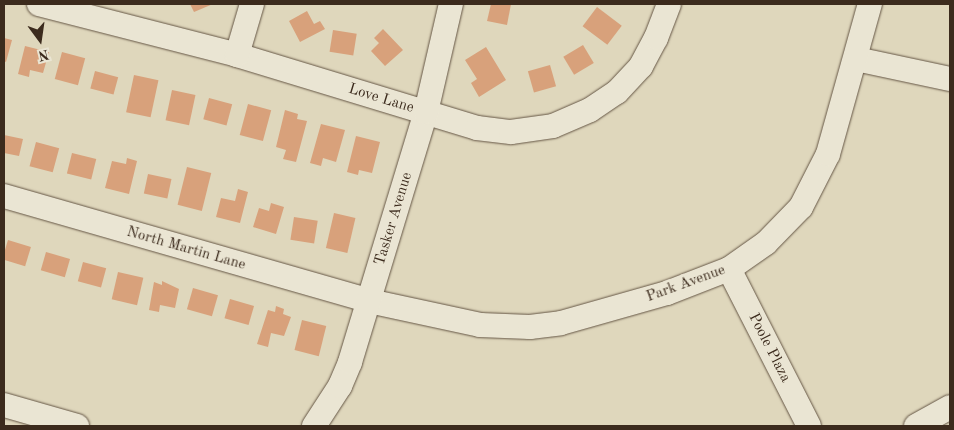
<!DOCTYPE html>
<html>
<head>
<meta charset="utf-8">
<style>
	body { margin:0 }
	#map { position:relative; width:954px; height:430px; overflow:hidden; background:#dfd7bc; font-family:"Old Standard TT",serif }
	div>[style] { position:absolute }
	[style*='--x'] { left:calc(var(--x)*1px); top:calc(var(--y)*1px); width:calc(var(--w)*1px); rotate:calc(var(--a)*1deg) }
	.building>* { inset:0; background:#d8a17b; transform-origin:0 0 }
	.roads { filter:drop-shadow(0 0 1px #655645) drop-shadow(0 0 1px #655645) }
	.minor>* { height:24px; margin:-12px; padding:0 12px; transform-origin:12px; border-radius:12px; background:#eae5d3 }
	span { translate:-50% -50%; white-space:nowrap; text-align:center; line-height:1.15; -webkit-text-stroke:5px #eae5d3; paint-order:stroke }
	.street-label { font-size:15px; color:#3c2b1d }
	.frame { position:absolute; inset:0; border:5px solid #3c2b1d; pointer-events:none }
	.north { position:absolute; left:15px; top:15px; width:50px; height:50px; -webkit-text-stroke:4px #eae5d3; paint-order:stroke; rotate:166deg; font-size:14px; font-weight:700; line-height:20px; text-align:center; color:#3c2b1d }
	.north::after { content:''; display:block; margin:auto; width:18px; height:22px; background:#3c2b1d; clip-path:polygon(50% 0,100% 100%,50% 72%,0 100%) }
</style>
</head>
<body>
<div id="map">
	<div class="building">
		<i style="clip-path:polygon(190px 4px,213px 4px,194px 12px)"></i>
		<i style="clip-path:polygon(491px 4px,511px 4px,507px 25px,487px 21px)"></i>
		<i style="left:597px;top:7px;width:31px;height:24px;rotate:37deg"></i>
		<i style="clip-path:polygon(307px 11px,314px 24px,320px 21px,325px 29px,300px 42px,289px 21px)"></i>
		<i style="clip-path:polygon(383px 29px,403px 50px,385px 66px,371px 51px,379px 43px,374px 38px)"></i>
		<i style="left:333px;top:30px;width:24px;height:22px;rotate:9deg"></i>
		<i style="clip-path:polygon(4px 38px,12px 40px,6px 62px,4px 61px)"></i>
		<i style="left:583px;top:45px;width:21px;height:23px;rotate:59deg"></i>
		<i style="clip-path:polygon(25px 46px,49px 52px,43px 73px,30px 70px,29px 77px,18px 74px)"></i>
		<i style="clip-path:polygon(486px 47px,506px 80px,479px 97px,471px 83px,477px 79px,465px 60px)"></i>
		<i style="left:62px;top:52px;width:24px;height:28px;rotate:15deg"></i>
		<i style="left:550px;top:65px;width:22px;height:23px;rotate:74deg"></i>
		<i style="left:95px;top:71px;width:24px;height:18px;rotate:15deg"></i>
		<i style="left:134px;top:75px;width:25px;height:38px;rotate:12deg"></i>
		<i style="left:172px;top:90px;width:24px;height:31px;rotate:12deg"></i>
		<i style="left:209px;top:98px;width:24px;height:22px;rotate:15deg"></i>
		<i style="left:248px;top:104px;width:24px;height:32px;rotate:15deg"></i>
		<i style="clip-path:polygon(285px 110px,298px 114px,297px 119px,307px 121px,296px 162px,283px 159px,286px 150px,276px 147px)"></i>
		<i style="clip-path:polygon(321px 124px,345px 130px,336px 162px,323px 158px,321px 166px,310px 163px)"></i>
		<i style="clip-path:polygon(4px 135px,23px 139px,19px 156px,4px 153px)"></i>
		<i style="clip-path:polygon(356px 136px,380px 142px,372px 173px,359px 170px,358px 175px,347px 172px)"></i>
		<i style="left:36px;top:142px;width:24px;height:25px;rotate:15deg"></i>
		<i style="left:72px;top:153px;width:25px;height:21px;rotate:14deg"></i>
		<i style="clip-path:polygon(127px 158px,137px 161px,129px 194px,105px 188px,112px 161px,126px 164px)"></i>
		<i style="left:187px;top:167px;width:25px;height:39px;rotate:14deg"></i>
		<i style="left:148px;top:174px;width:24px;height:20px;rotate:12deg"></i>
		<i style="clip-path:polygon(238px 189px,248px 192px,240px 223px,216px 217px,221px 198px,235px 201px)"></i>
		<i style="clip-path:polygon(271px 203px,284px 207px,276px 234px,253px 227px,259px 208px,269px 211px)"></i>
		<i style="left:334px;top:213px;width:22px;height:36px;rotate:13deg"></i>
		<i style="left:294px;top:217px;width:24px;height:23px;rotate:9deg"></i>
		<i style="left:8px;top:240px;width:24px;height:20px;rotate:17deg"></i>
		<i style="left:46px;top:252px;width:25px;height:19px;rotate:16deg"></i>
		<i style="left:83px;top:262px;width:24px;height:20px;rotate:15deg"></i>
		<i style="left:118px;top:272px;width:26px;height:28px;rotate:13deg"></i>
		<i style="clip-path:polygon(162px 281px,179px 289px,175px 308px,160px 305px,159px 312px,149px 310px,154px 282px,162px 285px)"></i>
		<i style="left:193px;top:288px;width:26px;height:22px;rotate:16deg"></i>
		<i style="left:230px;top:299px;width:25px;height:20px;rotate:16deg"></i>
		<i style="clip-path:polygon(276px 306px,284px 309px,283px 314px,291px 317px,284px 336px,271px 333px,268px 347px,257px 344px,268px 310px,275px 312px)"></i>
		<i style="left:302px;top:320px;width:25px;height:31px;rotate:14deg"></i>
	</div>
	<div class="roads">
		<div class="minor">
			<i style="--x:39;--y:4;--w:204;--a:14.4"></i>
			<i style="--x:237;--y:55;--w:251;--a:16.9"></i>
			<i style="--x:477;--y:128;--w:34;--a:7"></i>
			<i style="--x:511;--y:132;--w:42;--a:-8.1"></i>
			<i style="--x:553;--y:126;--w:40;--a:-23.4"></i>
			<i style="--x:590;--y:110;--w:32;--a:-34"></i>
			<i style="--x:617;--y:92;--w:35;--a:-47"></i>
			<i style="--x:641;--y:66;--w:32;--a:-62"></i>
			<i style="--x:656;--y:38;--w:36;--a:-69"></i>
			<i style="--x:237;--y:55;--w:53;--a:-73.6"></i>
			<i style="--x:856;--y:59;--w:96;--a:12"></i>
			<i style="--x:4;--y:196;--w:380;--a:16"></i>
			<i style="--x:369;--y:301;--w:114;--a:12.2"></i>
			<i style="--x:480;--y:325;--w:50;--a:2.3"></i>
			<i style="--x:530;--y:327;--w:31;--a:-7"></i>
			<i style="--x:561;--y:323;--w:110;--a:-15.8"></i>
			<i style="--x:667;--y:293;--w:66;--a:-21.2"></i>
			<i style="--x:729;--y:269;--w:45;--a:-35.1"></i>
			<i style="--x:766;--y:243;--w:50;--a:-45.8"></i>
			<i style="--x:801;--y:207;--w:59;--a:-63"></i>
			<i style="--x:828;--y:154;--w:156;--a:-74.4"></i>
			<i style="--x:729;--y:269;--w:176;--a:63"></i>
			<i style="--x:4;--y:405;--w:76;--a:16"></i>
			<i style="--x:314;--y:426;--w:48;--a:-57"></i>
			<i style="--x:340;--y:386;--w:26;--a:-67"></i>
			<i style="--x:350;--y:362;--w:261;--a:-73.1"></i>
			<i style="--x:426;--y:112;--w:111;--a:-77"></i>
			<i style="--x:916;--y:426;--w:39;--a:-29"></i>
		</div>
	</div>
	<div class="street-label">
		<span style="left:381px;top:99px;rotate:17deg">Love Lane</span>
		<span style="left:394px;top:219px;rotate:-73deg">Tasker Avenue</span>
		<span style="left:186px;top:249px;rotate:16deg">North Martin Lane</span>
		<span style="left:686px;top:284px;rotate:-20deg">Park Avenue</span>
		<span style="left:769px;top:348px;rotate:63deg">Poole Plaza</span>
	</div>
	<div class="frame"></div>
	<div class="north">N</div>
</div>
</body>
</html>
